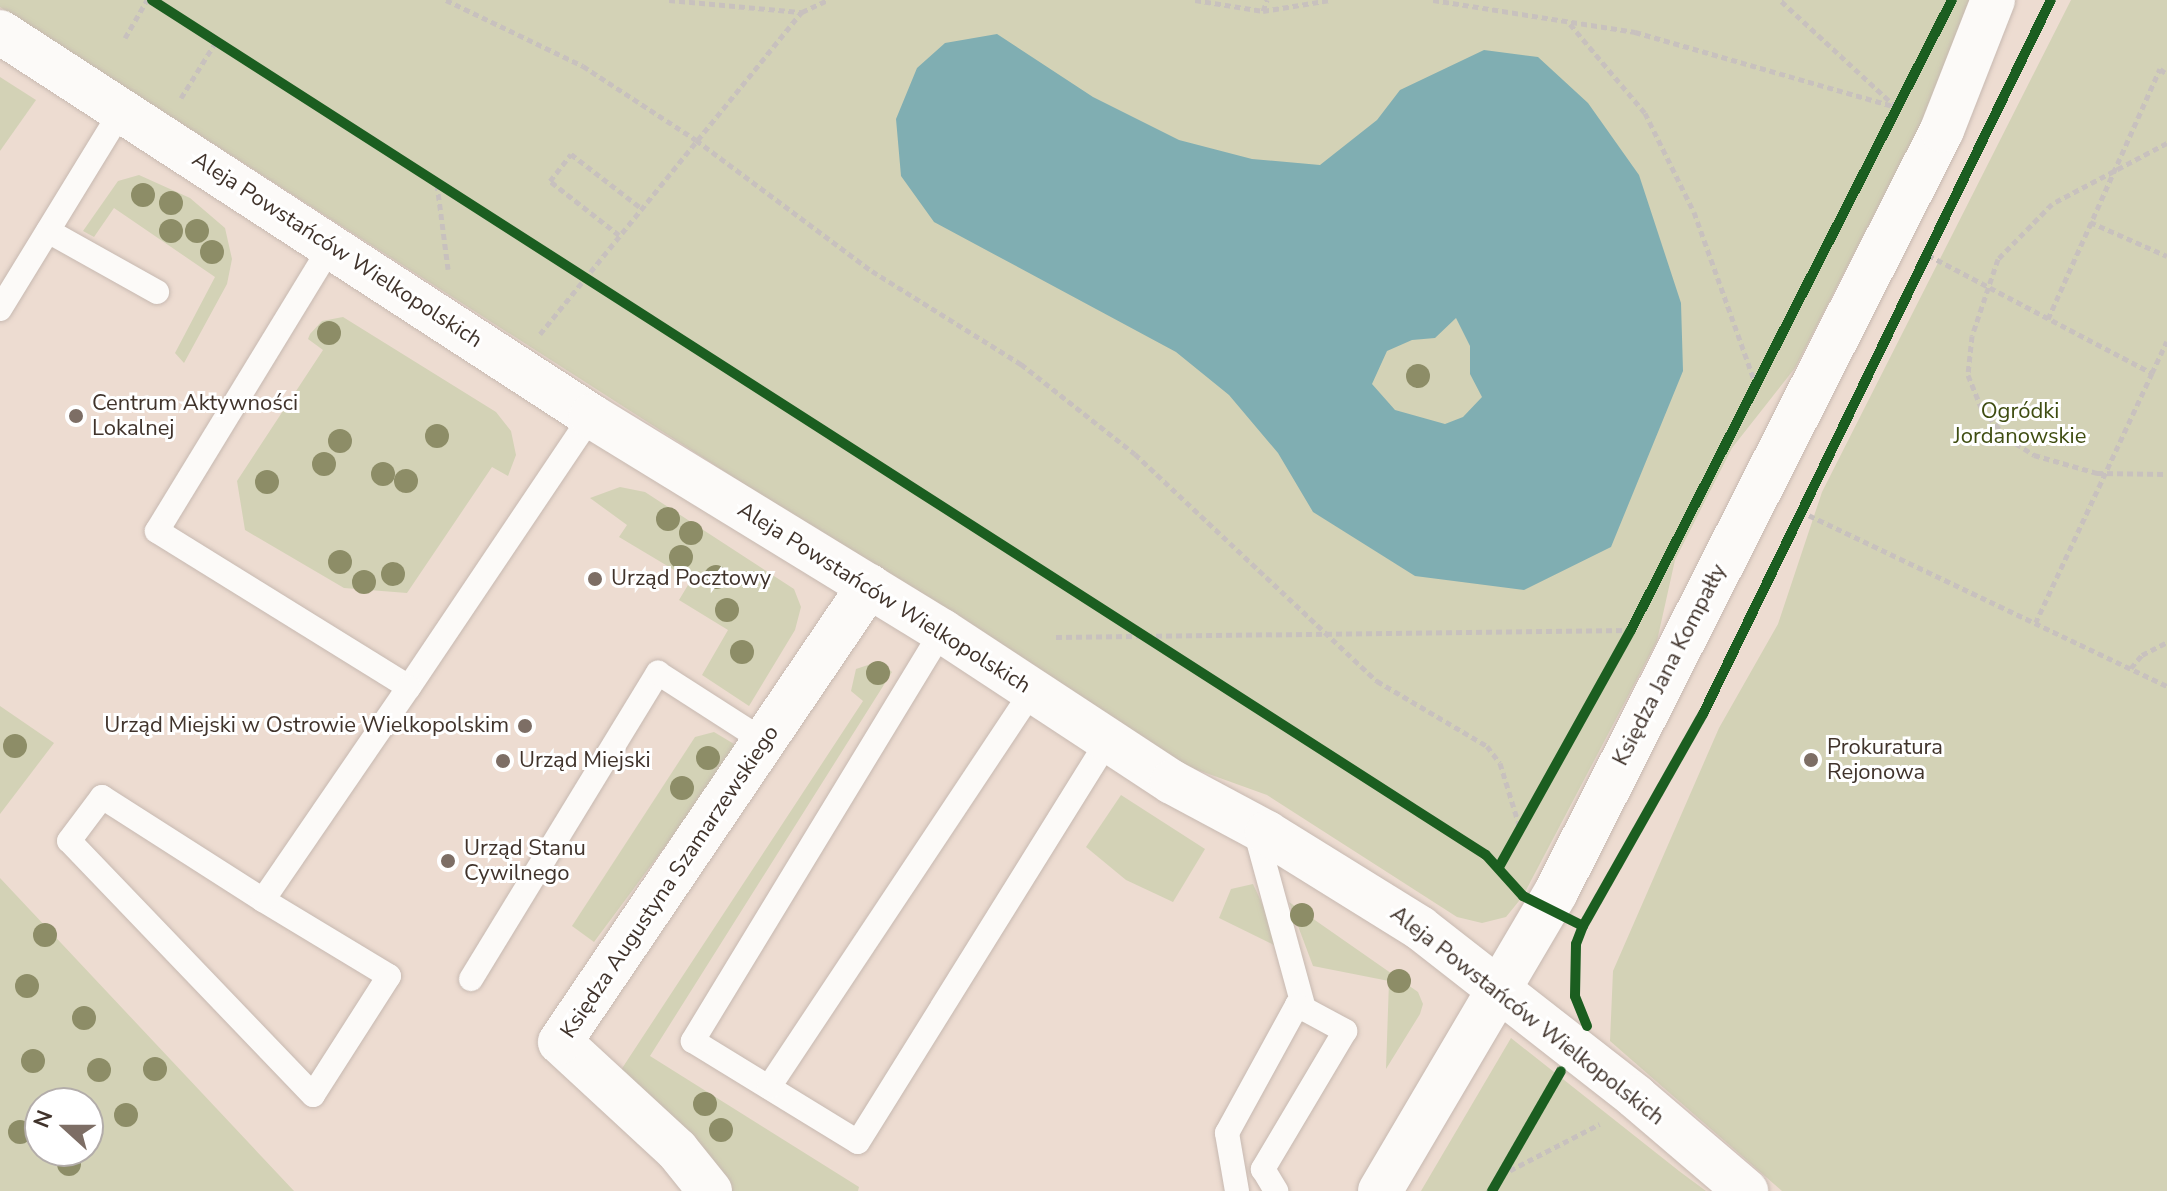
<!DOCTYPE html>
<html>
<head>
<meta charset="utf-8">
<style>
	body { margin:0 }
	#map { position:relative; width:2167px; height:1191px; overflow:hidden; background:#eddcd1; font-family:"Nunito Sans",sans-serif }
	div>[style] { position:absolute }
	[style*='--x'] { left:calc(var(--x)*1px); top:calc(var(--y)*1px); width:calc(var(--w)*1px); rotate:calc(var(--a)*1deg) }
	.green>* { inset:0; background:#d3d2b6 }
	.water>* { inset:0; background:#80aeb2 }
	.path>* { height:5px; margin-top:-2.5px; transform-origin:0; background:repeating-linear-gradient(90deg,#c8c1be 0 6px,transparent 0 10px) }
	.roads { filter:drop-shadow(0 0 2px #c7b9b1) drop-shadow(0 0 2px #c7b9b1) }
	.service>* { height:24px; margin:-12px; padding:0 12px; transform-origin:12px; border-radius:12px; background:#fcfaf8 }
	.minor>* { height:44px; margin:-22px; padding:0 22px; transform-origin:22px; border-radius:22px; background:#fcfaf8 }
	.tertiary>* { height:44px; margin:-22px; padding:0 22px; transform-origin:22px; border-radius:22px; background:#fcfaf8 }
	.cycleway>* { height:10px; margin:-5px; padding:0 5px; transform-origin:5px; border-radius:5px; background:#1b5e20 }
	.trees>* { width:24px; height:24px; margin:-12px; border-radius:50%; background:#8d8d67 }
	.dots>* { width:22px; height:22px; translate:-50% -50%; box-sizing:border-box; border:4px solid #fff; border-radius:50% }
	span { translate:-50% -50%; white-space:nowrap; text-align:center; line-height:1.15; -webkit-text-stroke:6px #fff; paint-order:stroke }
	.street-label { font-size:22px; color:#40332b }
	.poi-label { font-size:22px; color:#40332b }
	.left { translate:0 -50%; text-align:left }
	.right { translate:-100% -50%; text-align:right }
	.park-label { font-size:22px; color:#3f4d11 }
	.north { position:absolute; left:24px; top:1087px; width:80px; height:80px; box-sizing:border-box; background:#fff; border:2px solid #b3adaa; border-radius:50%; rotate:291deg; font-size:22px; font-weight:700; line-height:32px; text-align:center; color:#40332b }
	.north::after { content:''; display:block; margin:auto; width:28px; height:36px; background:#7d6e65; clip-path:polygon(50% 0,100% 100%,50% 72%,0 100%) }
</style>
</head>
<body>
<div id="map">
	<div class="green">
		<i style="clip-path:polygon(0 0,1977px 0,1944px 79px,1795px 368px,1732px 448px,1675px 560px,1657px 641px,1523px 896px,1506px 917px,1482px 923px,1457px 917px,1267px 795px,1181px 764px,0 7px)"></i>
		<i style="clip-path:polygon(2071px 0,2167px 0,2167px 1191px,1782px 1191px,1610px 1041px,1613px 971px,1719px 728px,1778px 624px,1822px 492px)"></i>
		<i style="clip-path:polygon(0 77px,36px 100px,0 151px)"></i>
		<i style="clip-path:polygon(139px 175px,190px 198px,225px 228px,232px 259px,227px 284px,184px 363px,175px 353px,215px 277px,114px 208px,94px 237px,83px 231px,118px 181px)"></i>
		<i style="clip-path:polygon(343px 317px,496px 412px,511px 431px,516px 455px,508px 476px,492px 467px,407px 593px,344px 588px,245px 530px,237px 481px,323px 350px,308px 339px,310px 334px,322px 321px)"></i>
		<i style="clip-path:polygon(620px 487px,645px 492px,794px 589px,801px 607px,795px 630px,749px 706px,702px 675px,728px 630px,679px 600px,691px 580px,619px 537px,627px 525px,590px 498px)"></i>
		<i style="clip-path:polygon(880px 661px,892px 672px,650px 1056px,859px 1187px,858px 1191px,729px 1191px,619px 1073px,863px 701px,851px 691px,856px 669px)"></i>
		<i style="clip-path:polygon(0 706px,54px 743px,0 814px)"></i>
		<i style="clip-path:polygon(714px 732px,739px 747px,594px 942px,572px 926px,695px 737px)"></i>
		<i style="clip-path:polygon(1121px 795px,1205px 849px,1173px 902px,1126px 880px,1086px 847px)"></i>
		<i style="clip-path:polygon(evenodd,0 878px,294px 1191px,0 1191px,0 878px,40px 1103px,88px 1103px,88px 1151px,40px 1151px,40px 1103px)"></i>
		<i style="clip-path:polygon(1253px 884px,1274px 929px,1274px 945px,1219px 918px,1231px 889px)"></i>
		<i style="clip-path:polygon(1289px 902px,1418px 992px,1423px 1004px,1420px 1014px,1386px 1069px,1389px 981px,1313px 966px)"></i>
		<i style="clip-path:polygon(1511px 1038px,1679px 1171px,1706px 1191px,1421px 1191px)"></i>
	</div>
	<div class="water">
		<i style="clip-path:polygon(evenodd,997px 34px,1093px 97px,1179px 140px,1252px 159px,1320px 165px,1377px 120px,1400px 90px,1484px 50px,1538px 57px,1588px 103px,1639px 175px,1681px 303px,1683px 371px,1611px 547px,1524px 590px,1415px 576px,1313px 512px,1278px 453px,1229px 395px,1176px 352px,934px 222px,901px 176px,896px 119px,917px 68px,945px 43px,997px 34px,1456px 318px,1470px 346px,1470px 374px,1482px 397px,1463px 417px,1445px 424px,1395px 410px,1372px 384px,1387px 351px,1412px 340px,1435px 338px,1456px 318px)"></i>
	</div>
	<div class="path">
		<i style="--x:152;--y:0;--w:1584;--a:32.66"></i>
		<i style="--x:1486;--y:855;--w:38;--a:47"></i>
		<i style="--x:446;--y:0;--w:152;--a:25.7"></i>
		<i style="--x:583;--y:66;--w:135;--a:33.2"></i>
		<i style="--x:696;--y:140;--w:219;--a:36.7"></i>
		<i style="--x:872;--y:271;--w:176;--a:32"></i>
		<i style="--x:1021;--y:364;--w:145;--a:38.3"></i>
		<i style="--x:1135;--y:454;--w:332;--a:43.2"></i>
		<i style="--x:1377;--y:681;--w:128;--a:30.6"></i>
		<i style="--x:1487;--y:746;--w:21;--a:53"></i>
		<i style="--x:1500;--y:763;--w:68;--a:72.9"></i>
		<i style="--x:669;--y:0;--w:134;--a:5.2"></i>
		<i style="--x:802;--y:12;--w:29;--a:-25"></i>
		<i style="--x:1195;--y:0;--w:69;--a:9.2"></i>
		<i style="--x:1263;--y:11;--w:12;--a:-70"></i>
		<i style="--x:1433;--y:0;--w:205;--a:9"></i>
		<i style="--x:1635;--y:32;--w:272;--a:16"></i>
		<i style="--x:1896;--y:107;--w:158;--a:-137.3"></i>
		<i style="--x:1263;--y:11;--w:68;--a:-9.3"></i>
		<i style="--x:1570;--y:24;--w:116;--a:49.9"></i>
		<i style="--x:1645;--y:113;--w:110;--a:63.7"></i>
		<i style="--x:1694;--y:212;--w:184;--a:70.3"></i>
		<i style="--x:125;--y:38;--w:44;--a:-59.9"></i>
		<i style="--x:181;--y:98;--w:68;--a:-58.2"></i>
		<i style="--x:2167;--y:143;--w:130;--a:152.1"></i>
		<i style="--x:2052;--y:204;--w:77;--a:134.5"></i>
		<i style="--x:1998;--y:259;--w:81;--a:108.7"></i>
		<i style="--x:1972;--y:336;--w:39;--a:96"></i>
		<i style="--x:1968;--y:375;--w:37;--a:68"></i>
		<i style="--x:1982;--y:409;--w:38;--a:49"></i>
		<i style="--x:2007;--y:438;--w:32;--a:32"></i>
		<i style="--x:2034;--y:455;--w:66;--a:15.9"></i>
		<i style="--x:2097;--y:473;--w:70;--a:0.8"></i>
		<i style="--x:437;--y:184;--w:86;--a:82.6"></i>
		<i style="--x:2090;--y:222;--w:84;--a:23.8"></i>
		<i style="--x:619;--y:235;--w:88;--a:-142"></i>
		<i style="--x:550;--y:181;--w:34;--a:-52"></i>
		<i style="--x:571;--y:154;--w:88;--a:37.6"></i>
		<i style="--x:1928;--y:255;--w:253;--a:27.8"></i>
		<i style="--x:2152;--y:373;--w:275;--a:115"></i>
		<i style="--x:2048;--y:319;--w:274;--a:-65.9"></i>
		<i style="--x:2160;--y:69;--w:9;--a:36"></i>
		<i style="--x:540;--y:334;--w:415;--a:-50.9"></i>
		<i style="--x:2152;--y:373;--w:35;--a:-65"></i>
		<i style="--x:1800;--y:511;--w:407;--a:25.5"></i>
		<i style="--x:1056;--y:637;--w:575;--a:-0.7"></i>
		<i style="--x:2131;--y:668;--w:17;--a:-50"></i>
		<i style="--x:2142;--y:655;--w:28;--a:-27"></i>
		<i style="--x:1501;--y:1175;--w:111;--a:-27.3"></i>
	</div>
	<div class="roads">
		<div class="service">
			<i style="--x:48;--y:231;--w:125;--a:29.2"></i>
			<i style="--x:331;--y:246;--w:334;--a:121.4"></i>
			<i style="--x:157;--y:531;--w:296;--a:31.8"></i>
			<i style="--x:409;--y:687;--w:326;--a:-56.1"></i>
			<i style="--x:0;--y:309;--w:233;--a:-58.5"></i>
			<i style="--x:942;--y:631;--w:480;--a:121.3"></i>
			<i style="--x:693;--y:1041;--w:193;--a:31.5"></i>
			<i style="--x:858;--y:1142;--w:473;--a:-58.1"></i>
			<i style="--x:1254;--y:826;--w:190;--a:74.7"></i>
			<i style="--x:263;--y:900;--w:147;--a:31.1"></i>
			<i style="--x:389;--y:976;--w:141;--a:122.6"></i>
			<i style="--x:313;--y:1095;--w:352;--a:-133.8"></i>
			<i style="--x:69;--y:841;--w:55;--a:-53.1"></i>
			<i style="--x:102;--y:797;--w:191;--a:32.6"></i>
			<i style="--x:263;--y:900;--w:258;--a:-55.6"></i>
			<i style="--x:471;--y:979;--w:359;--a:-58.6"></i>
			<i style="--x:658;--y:673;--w:126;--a:32.7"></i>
			<i style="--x:769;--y:1087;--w:475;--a:-56.4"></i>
			<i style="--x:1237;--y:1191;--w:59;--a:-99.8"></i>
			<i style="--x:1227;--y:1133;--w:146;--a:-61.3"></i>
			<i style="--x:1297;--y:1005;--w:55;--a:28.4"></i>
			<i style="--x:1345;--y:1031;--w:161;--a:120.7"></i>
			<i style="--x:1263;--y:1169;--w:26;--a:59"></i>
		</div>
		<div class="minor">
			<i style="--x:0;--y:32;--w:705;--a:33.01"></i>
			<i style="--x:591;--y:416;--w:412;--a:31.5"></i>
			<i style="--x:942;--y:631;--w:275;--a:33.3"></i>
			<i style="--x:1172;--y:782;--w:108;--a:28.2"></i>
			<i style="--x:1267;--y:833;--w:180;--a:31.8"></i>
			<i style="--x:1420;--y:928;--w:274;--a:38"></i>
			<i style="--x:1636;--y:1097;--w:145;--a:40.5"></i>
			<i style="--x:710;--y:1191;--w:53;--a:-128.8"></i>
			<i style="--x:677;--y:1150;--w:159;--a:-137.3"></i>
			<i style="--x:560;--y:1042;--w:551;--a:-55.88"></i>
		</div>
		<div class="tertiary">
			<i style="--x:1380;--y:1191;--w:347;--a:-59.5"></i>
			<i style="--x:1556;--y:892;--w:854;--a:-63.13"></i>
			<i style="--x:1942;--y:130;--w:140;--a:-68.6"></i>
		</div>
	</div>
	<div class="cycleway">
		<i style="--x:152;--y:0;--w:1584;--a:32.66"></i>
		<i style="--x:1486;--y:855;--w:55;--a:47.9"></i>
		<i style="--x:1523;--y:896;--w:67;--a:26.6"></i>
		<i style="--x:1499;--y:867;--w:271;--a:-60.9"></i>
		<i style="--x:1631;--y:630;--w:707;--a:-63"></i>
		<i style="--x:1587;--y:1026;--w:32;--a:-112"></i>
		<i style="--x:1575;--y:996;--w:52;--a:-88.9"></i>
		<i style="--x:1576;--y:944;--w:19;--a:-69"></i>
		<i style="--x:1583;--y:926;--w:244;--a:-60.5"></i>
		<i style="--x:1703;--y:714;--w:794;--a:-64.02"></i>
		<i style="--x:1492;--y:1191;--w:138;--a:-60.1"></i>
	</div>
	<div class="trees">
		<i style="left:143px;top:195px"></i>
		<i style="left:171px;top:203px"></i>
		<i style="left:171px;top:231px"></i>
		<i style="left:197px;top:231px"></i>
		<i style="left:212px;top:252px"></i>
		<i style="left:329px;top:333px"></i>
		<i style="left:1418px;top:376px"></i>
		<i style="left:437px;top:436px"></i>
		<i style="left:340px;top:441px"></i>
		<i style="left:324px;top:464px"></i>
		<i style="left:383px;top:474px"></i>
		<i style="left:406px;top:481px"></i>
		<i style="left:267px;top:482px"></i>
		<i style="left:668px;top:519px"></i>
		<i style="left:691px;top:533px"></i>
		<i style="left:681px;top:557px"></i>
		<i style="left:340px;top:562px"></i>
		<i style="left:393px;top:574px"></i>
		<i style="left:716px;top:577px"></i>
		<i style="left:364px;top:582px"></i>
		<i style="left:727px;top:610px"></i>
		<i style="left:742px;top:652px"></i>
		<i style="left:878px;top:673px"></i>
		<i style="left:15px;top:746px"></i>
		<i style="left:708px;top:758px"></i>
		<i style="left:682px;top:788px"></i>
		<i style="left:1302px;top:915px"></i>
		<i style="left:45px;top:935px"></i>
		<i style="left:1399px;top:981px"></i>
		<i style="left:27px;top:986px"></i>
		<i style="left:84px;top:1018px"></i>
		<i style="left:33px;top:1061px"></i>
		<i style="left:155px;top:1069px"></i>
		<i style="left:99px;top:1070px"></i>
		<i style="left:705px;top:1104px"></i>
		<i style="left:126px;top:1115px"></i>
		<i style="left:721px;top:1130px"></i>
		<i style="left:20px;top:1132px"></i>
		<i style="left:69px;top:1164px"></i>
	</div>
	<div class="dots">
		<i style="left:76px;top:416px;background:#7d6e65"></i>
		<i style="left:595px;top:579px;background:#7d6e65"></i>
		<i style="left:525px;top:726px;background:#7d6e65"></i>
		<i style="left:1811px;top:760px;background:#7d6e65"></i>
		<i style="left:503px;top:761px;background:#7d6e65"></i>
		<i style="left:448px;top:861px;background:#7d6e65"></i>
	</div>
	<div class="street-label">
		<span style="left:337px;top:250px;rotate:33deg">Aleja Powstańców Wielkopolskich</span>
		<span style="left:884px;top:598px;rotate:32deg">Aleja Powstańców Wielkopolskich</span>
		<span style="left:1670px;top:665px;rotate:-63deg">Księdza Jana Kompałły</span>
		<span style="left:670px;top:882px;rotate:-56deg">Księdza Augustyna Szamarzewskiego</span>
		<span style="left:1527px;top:1016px;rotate:38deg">Aleja Powstańców Wielkopolskich</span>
	</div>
	<div class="poi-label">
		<span class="left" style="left:92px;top:416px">Centrum Aktywności<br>Lokalnej</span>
		<span class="left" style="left:611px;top:579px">Urząd Pocztowy</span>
		<span class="right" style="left:509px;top:726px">Urząd Miejski w Ostrowie Wielkopolskim</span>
		<span class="left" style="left:1827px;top:760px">Prokuratura<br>Rejonowa</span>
		<span class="left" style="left:519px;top:761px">Urząd Miejski</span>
		<span class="left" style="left:464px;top:861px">Urząd Stanu<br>Cywilnego</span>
	</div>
	<div class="park-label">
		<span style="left:2020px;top:424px">Ogródki<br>Jordanowskie</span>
	</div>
	<div class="north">N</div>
</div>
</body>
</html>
